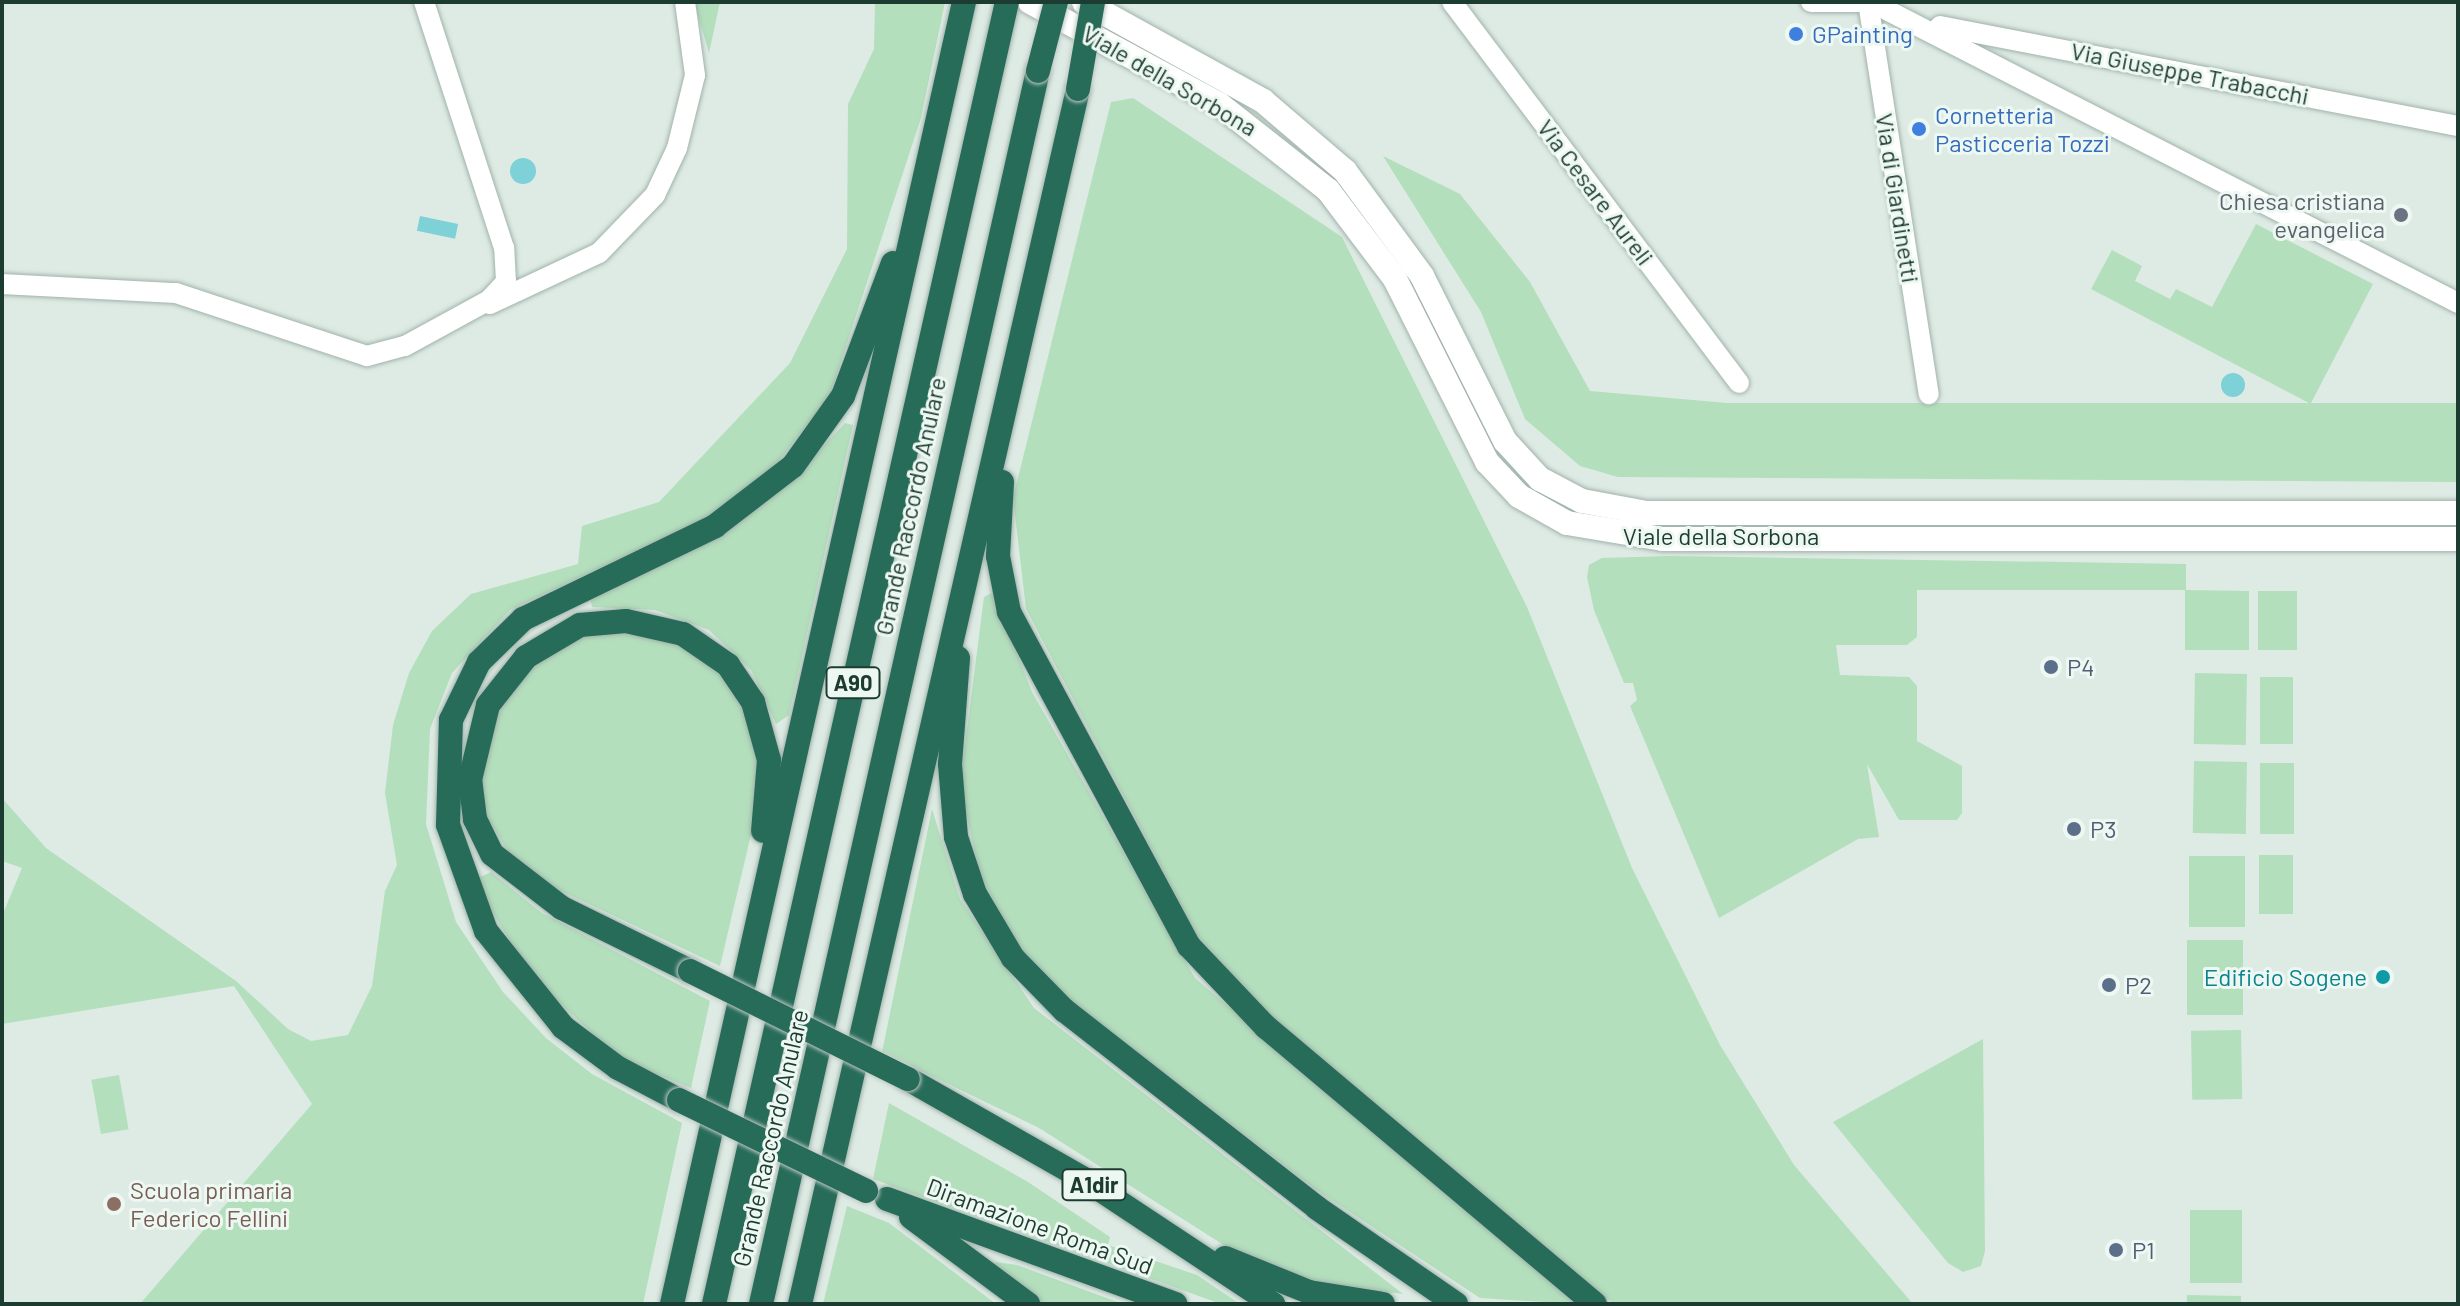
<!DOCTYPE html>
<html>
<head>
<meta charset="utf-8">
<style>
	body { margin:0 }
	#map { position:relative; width:2460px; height:1306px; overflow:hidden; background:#deebe4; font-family:Barlow,sans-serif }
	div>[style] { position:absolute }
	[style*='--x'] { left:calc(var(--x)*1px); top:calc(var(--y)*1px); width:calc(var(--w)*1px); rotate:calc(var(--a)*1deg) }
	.green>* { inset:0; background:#b3dfbc; transform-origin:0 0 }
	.water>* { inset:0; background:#7ed1d7; transform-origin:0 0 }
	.round { border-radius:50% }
	.roads { filter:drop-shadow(0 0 2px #a0b3ab) drop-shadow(0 0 2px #a0b3ab) }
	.minor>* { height:20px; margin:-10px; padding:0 10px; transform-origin:10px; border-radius:10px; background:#fff }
	.tertiary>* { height:24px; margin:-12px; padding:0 12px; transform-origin:12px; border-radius:12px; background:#fff }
	.motorway>* { height:24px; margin:-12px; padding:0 12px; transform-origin:12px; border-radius:12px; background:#266c58 }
	.bridges { filter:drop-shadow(0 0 2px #c0c8c5) drop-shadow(0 0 2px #c0c8c5) }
	.motorway-bridge>* { height:24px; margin:-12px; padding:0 12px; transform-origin:12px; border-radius:12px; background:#266c58 }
	.dots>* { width:22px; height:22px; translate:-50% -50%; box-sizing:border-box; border:4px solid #eef8f2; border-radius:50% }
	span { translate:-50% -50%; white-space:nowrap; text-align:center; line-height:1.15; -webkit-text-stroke:6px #eef8f2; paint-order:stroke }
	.shield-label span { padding:2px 6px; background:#eef8f2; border:2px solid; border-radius:6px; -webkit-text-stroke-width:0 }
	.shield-label { font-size:22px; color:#1d3c31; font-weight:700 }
	.shop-label { font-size:24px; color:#366cbe }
	.left { translate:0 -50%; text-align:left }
	.street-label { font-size:24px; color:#1d3c31 }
	.worship-label { font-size:24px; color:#5b616d }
	.right { translate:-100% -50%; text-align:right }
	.service-label { font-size:24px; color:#4e5e75 }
	.culture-label { font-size:24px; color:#0d838f }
	.education-label { font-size:24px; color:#785e54 }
	.frame { position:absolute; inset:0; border:4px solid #1d3c31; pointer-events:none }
</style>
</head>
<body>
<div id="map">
	<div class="green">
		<i style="clip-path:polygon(694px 2px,720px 2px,709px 53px)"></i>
		<i style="clip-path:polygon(875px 2px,945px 2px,921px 118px,830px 395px,778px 462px,730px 506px,510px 610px,452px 673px,430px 729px,426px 824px,456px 922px,503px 992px,546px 1038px,592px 1074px,682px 1123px,643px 1304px,140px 1304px,312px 1104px,234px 986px,2px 1024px,2px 916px,22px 868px,2px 861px,2px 798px,46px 848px,236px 981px,288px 1029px,311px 1041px,348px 1035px,372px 986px,385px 891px,397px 865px,385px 793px,393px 725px,409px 673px,432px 631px,471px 594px,578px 564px,582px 526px,659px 502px,790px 363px,847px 249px,848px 104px,874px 49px)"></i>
		<i style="clip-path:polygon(1133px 98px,1342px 237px,1527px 607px,1632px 868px,1720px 1045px,1794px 1165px,1913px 1304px,1614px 1304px,1285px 1033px,1196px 934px,1026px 609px,1013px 498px,1111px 102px)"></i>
		<i style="clip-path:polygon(1383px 156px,1460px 194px,1530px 282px,1590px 391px,1727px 403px,2309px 403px,2091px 289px,2112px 250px,2142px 266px,2135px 281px,2170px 299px,2176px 289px,2212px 307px,2256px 224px,2373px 284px,2311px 403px,2458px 403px,2458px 482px,1618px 477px,1580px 466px,1525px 419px,1481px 312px)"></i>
		<i style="clip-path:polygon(845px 423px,853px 425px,789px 715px,776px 724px,751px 670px,709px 630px,655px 610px,592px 607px,590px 596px,795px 476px)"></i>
		<i style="clip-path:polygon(1668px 556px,2186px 564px,2186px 590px,2249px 591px,2249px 650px,2185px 650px,2185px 590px,1917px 590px,1917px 637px,1907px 645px,1836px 645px,1840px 675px,1909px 677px,1917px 686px,1917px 741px,1962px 766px,1962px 813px,1957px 820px,1899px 820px,1867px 764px,1879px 837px,1858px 839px,1719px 918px,1630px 706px,1637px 700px,1633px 683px,1624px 683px,1594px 610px,1587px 577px,1589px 565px,1602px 558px)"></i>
		<i style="left:2258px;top:591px;width:39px;height:59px"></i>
		<i style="clip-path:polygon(993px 592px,1032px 692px,1195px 978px,1575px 1304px,1480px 1298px,1315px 1189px,1075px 1004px,1019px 947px,980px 875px,960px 784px,984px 597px)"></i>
		<i style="clip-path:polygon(604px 628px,673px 637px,724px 671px,751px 716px,762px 788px,720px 966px,557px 889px,513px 859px,485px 814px,479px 765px,488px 723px,547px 648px)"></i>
		<i style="left:2195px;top:673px;width:52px;height:71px;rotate:1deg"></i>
		<i style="left:2260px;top:677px;width:33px;height:67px"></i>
		<i style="left:2194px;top:761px;width:53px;height:72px;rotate:1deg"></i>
		<i style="left:2260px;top:763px;width:34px;height:71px"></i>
		<i style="clip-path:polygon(932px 809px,960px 899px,1034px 1008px,1403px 1294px,1307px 1281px,1238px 1254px,1039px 1128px,882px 1052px)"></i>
		<i style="left:2259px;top:855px;width:34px;height:59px"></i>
		<i style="left:2189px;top:856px;width:56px;height:71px"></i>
		<i style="clip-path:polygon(491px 872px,542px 913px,710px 1001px,691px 1088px,620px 1059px,530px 975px,474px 880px)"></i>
		<i style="left:2187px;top:940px;width:56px;height:75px"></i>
		<i style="left:2241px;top:1030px;width:69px;height:50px;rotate:89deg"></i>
		<i style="clip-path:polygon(1983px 1039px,1985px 1251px,1981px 1266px,1963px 1272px,1948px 1263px,1833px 1122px)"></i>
		<i style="left:119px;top:1075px;width:55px;height:28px;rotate:80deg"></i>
		<i style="clip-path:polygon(889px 1103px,1028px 1182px,1110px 1237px,1108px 1245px,1197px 1275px,1240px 1304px,1221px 1304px,873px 1179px)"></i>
		<i style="clip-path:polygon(847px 1206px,889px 1223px,996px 1304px,823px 1304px)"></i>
		<i style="left:2190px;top:1210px;width:52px;height:73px"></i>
		<i style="clip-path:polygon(996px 1262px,1017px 1265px,1123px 1304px,1040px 1304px,994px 1271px)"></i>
		<i style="left:2187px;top:1295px;width:54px;height:9px;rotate:1deg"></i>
	</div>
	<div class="water">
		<i class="round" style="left:510px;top:158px;width:26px;height:26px"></i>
		<i style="left:420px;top:216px;width:39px;height:15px;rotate:12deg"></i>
		<i class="round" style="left:2221px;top:373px;width:24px;height:24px"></i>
	</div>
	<div class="roads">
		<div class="minor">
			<i style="--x:1452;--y:2;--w:477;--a:53"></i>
			<i style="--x:1811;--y:2;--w:47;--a:0"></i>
			<i style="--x:1868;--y:2;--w:397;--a:81.2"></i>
			<i style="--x:1871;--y:2;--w:660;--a:27.15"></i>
			<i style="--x:1940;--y:26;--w:528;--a:10.93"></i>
			<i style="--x:2;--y:284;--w:174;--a:3"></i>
			<i style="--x:176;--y:293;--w:201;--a:18.3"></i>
			<i style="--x:367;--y:356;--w:39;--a:-15"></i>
			<i style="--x:405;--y:346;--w:96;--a:-28.7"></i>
			<i style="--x:489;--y:300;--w:25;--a:-47"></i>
			<i style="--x:506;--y:282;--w:34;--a:-93"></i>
			<i style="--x:504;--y:248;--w:259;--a:-108"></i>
			<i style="--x:490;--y:304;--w:120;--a:-25.1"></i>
			<i style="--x:599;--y:253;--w:81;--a:-46"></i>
			<i style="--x:655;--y:195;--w:52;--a:-64.9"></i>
			<i style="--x:677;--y:148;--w:75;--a:-76.1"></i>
			<i style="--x:695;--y:75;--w:74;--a:-97.8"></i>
		</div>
		<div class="tertiary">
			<i style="--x:1030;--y:2;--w:215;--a:28.4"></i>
			<i style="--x:1219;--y:104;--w:139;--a:38.3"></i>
			<i style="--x:1328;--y:190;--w:111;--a:53"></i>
			<i style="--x:1395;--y:279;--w:205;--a:63.3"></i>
			<i style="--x:1487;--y:462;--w:47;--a:46.7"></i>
			<i style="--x:1519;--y:496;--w:55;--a:29.4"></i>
			<i style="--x:1567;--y:523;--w:97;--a:9.5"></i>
			<i style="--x:1663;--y:539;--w:795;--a:0"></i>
			<i style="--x:1084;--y:2;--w:205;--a:28.9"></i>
			<i style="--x:1263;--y:101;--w:108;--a:40.5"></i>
			<i style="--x:1345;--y:171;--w:130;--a:53.7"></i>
			<i style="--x:1422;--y:276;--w:185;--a:63.3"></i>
			<i style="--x:1505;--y:441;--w:52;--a:47.4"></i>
			<i style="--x:1540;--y:479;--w:47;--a:27.6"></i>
			<i style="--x:1582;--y:501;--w:66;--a:10.5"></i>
			<i style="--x:1647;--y:513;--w:811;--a:0"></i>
		</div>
		<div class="motorway">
			<i style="--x:1002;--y:482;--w:74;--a:93.1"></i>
			<i style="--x:998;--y:556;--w:57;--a:78.9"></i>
			<i style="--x:1009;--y:612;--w:379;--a:61.7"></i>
			<i style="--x:1189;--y:946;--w:112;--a:46.5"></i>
			<i style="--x:1266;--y:1027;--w:430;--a:40.1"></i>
			<i style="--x:958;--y:658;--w:106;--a:94.3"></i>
			<i style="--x:950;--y:764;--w:73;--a:85.3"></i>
			<i style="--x:956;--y:837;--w:60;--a:71.6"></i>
			<i style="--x:975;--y:894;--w:74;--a:59.3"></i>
			<i style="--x:1013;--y:958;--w:73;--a:45.6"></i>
			<i style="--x:1064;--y:1010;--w:321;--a:38"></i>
			<i style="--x:1317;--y:1208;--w:169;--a:34.6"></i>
			<i style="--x:690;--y:971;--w:143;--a:-153.8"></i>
			<i style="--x:562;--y:908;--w:88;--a:-142.4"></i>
			<i style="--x:492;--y:854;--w:39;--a:-116"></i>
			<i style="--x:475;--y:819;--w:39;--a:-97"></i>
			<i style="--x:470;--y:780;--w:77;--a:-76.5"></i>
			<i style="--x:488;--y:705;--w:61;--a:-51.6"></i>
			<i style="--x:526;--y:657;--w:63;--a:-30.7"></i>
			<i style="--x:580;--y:625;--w:46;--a:-5"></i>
			<i style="--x:626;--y:621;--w:58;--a:12.8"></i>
			<i style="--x:683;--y:634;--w:55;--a:34.6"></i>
			<i style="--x:728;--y:665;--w:45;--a:56"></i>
			<i style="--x:753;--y:702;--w:60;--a:74.6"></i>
			<i style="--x:769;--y:760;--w:71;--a:94.8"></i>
			<i style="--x:908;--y:1079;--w:202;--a:29.6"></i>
			<i style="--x:1084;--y:1179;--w:227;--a:33.5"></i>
			<i style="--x:679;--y:1100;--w:69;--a:-152.3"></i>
			<i style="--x:618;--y:1068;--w:69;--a:-143.3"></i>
			<i style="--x:563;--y:1027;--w:123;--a:-128.7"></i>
			<i style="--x:486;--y:931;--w:113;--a:-109.7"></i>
			<i style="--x:448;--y:825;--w:105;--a:-88.4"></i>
			<i style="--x:451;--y:720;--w:64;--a:-64.2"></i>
			<i style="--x:479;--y:662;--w:62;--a:-44.3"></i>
			<i style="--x:523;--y:619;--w:213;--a:-25.8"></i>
			<i style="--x:715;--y:526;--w:98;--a:-37.6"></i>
			<i style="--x:793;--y:466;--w:86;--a:-54.5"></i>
			<i style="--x:843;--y:396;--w:142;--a:-69.4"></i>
			<i style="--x:887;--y:1199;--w:307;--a:20"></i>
			<i style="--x:911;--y:1217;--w:146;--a:36.6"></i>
			<i style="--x:1225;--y:1258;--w:91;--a:22"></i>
			<i style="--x:1309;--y:1292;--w:75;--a:9.2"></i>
			<i style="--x:672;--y:1304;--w:1334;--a:-77.36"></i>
			<i style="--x:714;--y:1304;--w:1335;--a:-77.32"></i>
			<i style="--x:761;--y:1304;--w:1264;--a:-77.34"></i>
			<i style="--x:800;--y:1304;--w:1246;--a:-77.11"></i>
		</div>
	</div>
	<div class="bridges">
		<div class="motorway-bridge">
			<i style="--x:1038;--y:71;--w:71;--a:-75.4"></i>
			<i style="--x:1078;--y:89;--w:88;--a:-80.2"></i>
			<i style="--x:690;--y:971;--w:243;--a:26.4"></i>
			<i style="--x:679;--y:1100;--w:208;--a:25.9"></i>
		</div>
	</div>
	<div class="dots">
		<i style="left:1796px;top:34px;background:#3f7fe0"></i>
		<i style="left:1919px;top:129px;background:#3f7fe0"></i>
		<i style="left:2401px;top:215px;background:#6b7280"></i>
		<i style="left:2051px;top:667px;background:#5c6f8a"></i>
		<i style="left:2074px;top:829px;background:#5c6f8a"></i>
		<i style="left:2383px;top:977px;background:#0f9aa8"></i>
		<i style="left:2109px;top:985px;background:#5c6f8a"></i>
		<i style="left:114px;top:1204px;background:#8d6e63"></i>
		<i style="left:2116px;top:1250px;background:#5c6f8a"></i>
	</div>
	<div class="shield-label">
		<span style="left:853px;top:683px">A90</span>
		<span style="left:1094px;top:1185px">A1dir</span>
	</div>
	<div class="shop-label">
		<span class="left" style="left:1812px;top:34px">GPainting</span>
		<span class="left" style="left:1935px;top:129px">Cornetteria<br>Pasticceria Tozzi</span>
	</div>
	<div class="street-label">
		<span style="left:2190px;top:73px;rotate:11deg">Via Giuseppe Trabacchi</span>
		<span style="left:1170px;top:80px;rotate:30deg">Viale della Sorbona</span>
		<span style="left:1596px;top:192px;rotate:53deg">Via Cesare Aureli</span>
		<span style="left:1898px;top:198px;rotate:81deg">Via di Giardinetti</span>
		<span style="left:910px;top:506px;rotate:-78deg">Grande Raccordo Anulare</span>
		<span style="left:1721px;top:536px">Viale della Sorbona</span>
		<span style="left:770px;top:1138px;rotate:-77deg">Grande Raccordo Anulare</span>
		<span style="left:1040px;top:1226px;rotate:20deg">Diramazione Roma Sud</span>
	</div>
	<div class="worship-label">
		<span class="right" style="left:2385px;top:215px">Chiesa cristiana<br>evangelica</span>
	</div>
	<div class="service-label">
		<span class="left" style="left:2067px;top:667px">P4</span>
		<span class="left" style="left:2090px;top:829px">P3</span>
		<span class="left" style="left:2125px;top:985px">P2</span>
		<span class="left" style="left:2132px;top:1250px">P1</span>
	</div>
	<div class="culture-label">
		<span class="right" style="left:2367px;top:977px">Edificio Sogene</span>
	</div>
	<div class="education-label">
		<span class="left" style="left:130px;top:1204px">Scuola primaria<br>Federico Fellini</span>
	</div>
	<div class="frame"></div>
</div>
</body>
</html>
